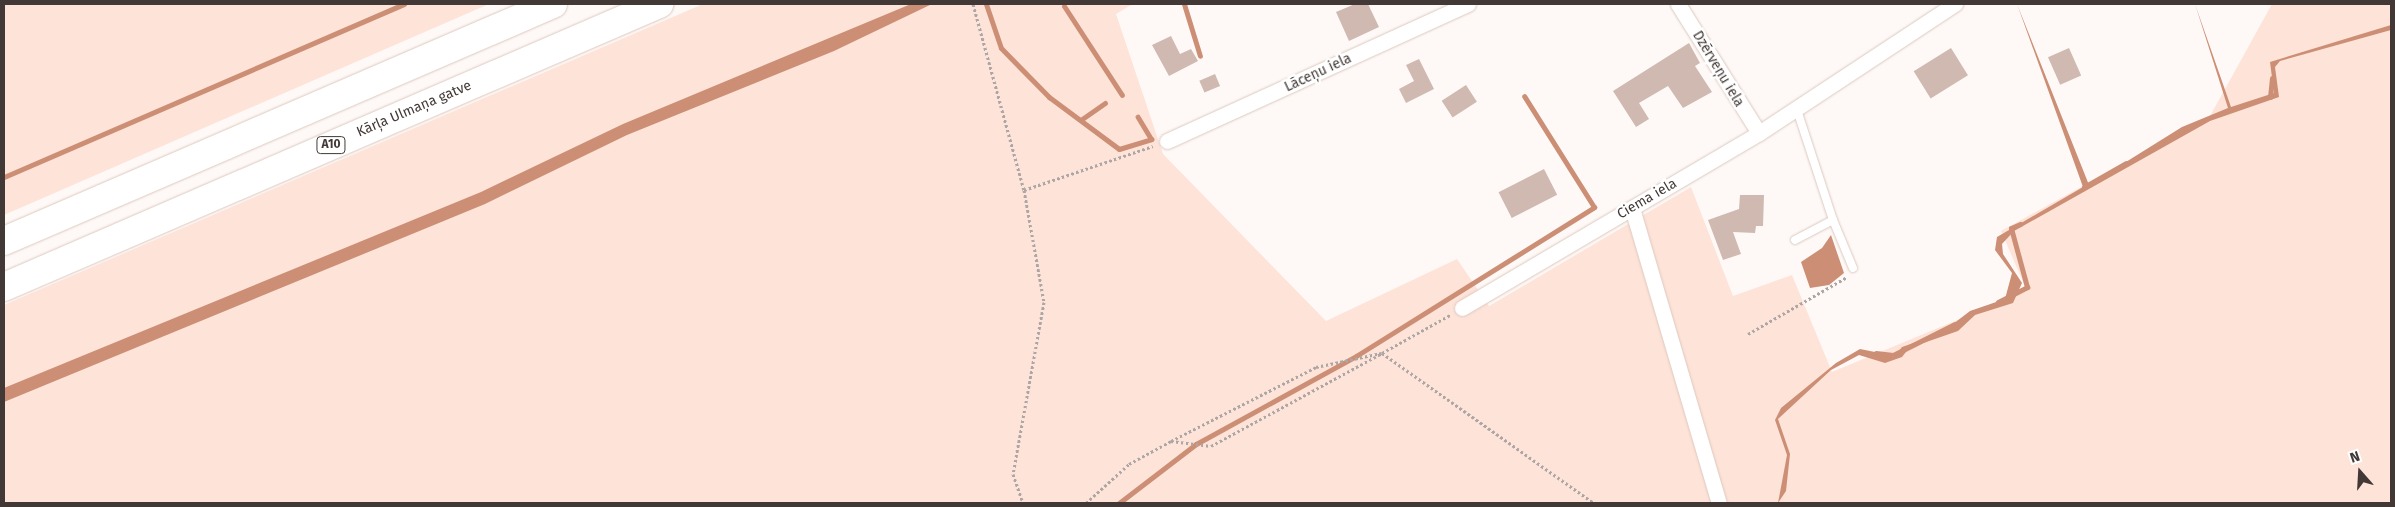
<!DOCTYPE html>
<html>
<head>
<meta charset="utf-8">
<style>
	body { margin:0 }
	#map { position:relative; width:2395px; height:507px; overflow:hidden; background:#fef9f7; font-family:"Fira Sans",sans-serif }
	div>[style] { position:absolute }
	[style*='--x'] { left:calc(var(--x)*1px); top:calc(var(--y)*1px); width:calc(var(--w)*1px); rotate:calc(var(--a)*1deg) }
	.green>* { inset:0; background:#fee3d8 }
	.water>* { inset:0; background:#cc8f75 }
	.stream>* { height:5px; margin:-2.5px; padding:0 2.5px; transform-origin:2.5px; border-radius:2.5px; background:#cc8f75 }
	.building>* { inset:0; background:#cfb9b1; transform-origin:0 0 }
	.path>* { height:3px; margin-top:-1.5px; transform-origin:0; background:repeating-linear-gradient(90deg,#ada6a4 0 2.5px,transparent 0 5px) }
	.roads { filter:drop-shadow(0 0 1px #ddc8bf) drop-shadow(0 0 1px #ddc8bf) }
	.lane>* { height:8px; margin:-4px; padding:0 4px; transform-origin:4px; border-radius:4px; background:#fff }
	.street>* { height:15px; margin:-7.5px; padding:0 7.5px; transform-origin:7.5px; border-radius:7.5px; background:#fff }
	.highway>* { height:28px; margin:-14px; padding:0 14px; transform-origin:14px; border-radius:14px; background:#fff }
	span { translate:-50% -50%; white-space:nowrap; text-align:center; line-height:1.15; -webkit-text-stroke:5px #fff; paint-order:stroke }
	.shield-label span { padding:1px 4px; background:#fff; border:1px solid; border-radius:4px; -webkit-text-stroke-width:0 }
	.shield-label { font-size:12px; color:#423936; font-weight:700 }
	.street-label { font-size:14px; color:#423936 }
	.frame { position:absolute; inset:0; border:5px solid #423936; pointer-events:none }
	.north { position:absolute; left:2335px; top:447px; width:50px; height:50px; -webkit-text-stroke:4px #fff; paint-order:stroke; rotate:341deg; font-size:14px; font-weight:700; line-height:20px; text-align:center; color:#423936 }
	.north::after { content:''; display:block; margin:auto; width:18px; height:22px; background:#423936; clip-path:polygon(50% 0,100% 100%,50% 72%,0 100%) }
</style>
</head>
<body>
<div id="map">
	<div class="green">
		<i style="clip-path:polygon(4px 4px,489px 4px,4px 215px)"></i>
		<i style="clip-path:polygon(703px 4px,1133px 4px,1116px 14px,1163px 154px,1326px 321px,1457px 259px,1489px 306px,1691px 187px,1733px 296px,1792px 275px,1832px 372px,2027px 291px,2001px 231px,2210px 116px,2272px 4px,2391px 4px,2391px 503px,4px 503px,4px 305px)"></i>
	</div>
	<div class="water">
		<i style="clip-path:polygon(911px 4px,932px 4px,834px 51px,627px 135px,485px 204px,4px 402px,4px 388px,481px 192px,623px 124px)"></i>
		<i style="clip-path:polygon(2017px 4px,2089px 185px,2182px 127px,2228px 108px,2195px 4px,2231px 107px,2274px 93px,2270px 62px,2391px 25px,2391px 30px,2280px 61px,2275px 67px,2279px 97px,2210px 121px,2014px 231px,2002px 244px,2003px 254px,2022px 283px,2013px 303px,1975px 315px,1958px 331px,1909px 348px,1902px 357px,1885px 363px,1859px 355px,1831px 370px,1778px 419px,1790px 454px,1786px 491px,1778px 503px,1787px 455px,1775px 420px,1781px 408px,1836px 363px,1860px 349px,1895px 356px,1902px 347px,1940px 334px,1970px 311px,2005px 299px,2012px 273px,1995px 250px,1997px 237px,2083px 187px)"></i>
		<i style="clip-path:polygon(1831px 235px,1844px 273px,1829px 285px,1810px 288px,1801px 262px,1822px 248px)"></i>
	</div>
	<div class="stream">
		<i style="--x:986;--y:4;--w:46;--a:71.2"></i>
		<i style="--x:1001;--y:48;--w:69;--a:45.6"></i>
		<i style="--x:1049;--y:97;--w:87;--a:36.6"></i>
		<i style="--x:1119;--y:149;--w:34;--a:-17"></i>
		<i style="--x:1151;--y:139;--w:26;--a:-121"></i>
		<i style="--x:1184;--y:4;--w:54;--a:72.9"></i>
		<i style="--x:1064;--y:6;--w:106;--a:56.9"></i>
		<i style="--x:2270;--y:97;--w:19;--a:-84"></i>
		<i style="--x:1082;--y:119;--w:28;--a:-35"></i>
		<i style="--x:4;--y:177;--w:436;--a:-23.4"></i>
		<i style="--x:2084;--y:187;--w:48;--a:-29.7"></i>
		<i style="--x:1998;--y:302;--w:33;--a:-27"></i>
		<i style="--x:2027;--y:287;--w:61;--a:-105.2"></i>
		<i style="--x:2011;--y:228;--w:10;--a:-24"></i>
		<i style="--x:1876;--y:353;--w:17;--a:7"></i>
		<i style="--x:1893;--y:355;--w:69;--a:-26.6"></i>
		<i style="--x:1119;--y:503;--w:97;--a:-37.5"></i>
		<i style="--x:1196;--y:444;--w:183;--a:-28.8"></i>
		<i style="--x:1356;--y:356;--w:281;--a:-32"></i>
		<i style="--x:1594;--y:207;--w:131;--a:-122.2"></i>
	</div>
	<div class="building">
		<i style="clip-path:polygon(1355px 4px,1368px 4px,1379px 27px,1349px 41px,1336px 12px)"></i>
		<i style="clip-path:polygon(1171px 36px,1180px 54px,1191px 49px,1198px 61px,1169px 76px,1152px 45px)"></i>
		<i style="clip-path:polygon(1689px 43px,1700px 63px,1695px 66px,1712px 92px,1683px 108px,1668px 86px,1639px 103px,1649px 119px,1636px 127px,1613px 91px)"></i>
		<i style="left:1951px;top:48px;width:32px;height:44px;rotate:58deg"></i>
		<i style="left:2069px;top:48px;width:30px;height:23px;rotate:66deg"></i>
		<i style="clip-path:polygon(1419px 59px,1434px 89px,1406px 103px,1399px 89px,1414px 81px,1406px 65px)"></i>
		<i style="left:1215px;top:74px;width:13px;height:17px;rotate:67deg"></i>
		<i style="left:1466px;top:85px;width:20px;height:29px;rotate:57deg"></i>
		<i style="left:1544px;top:169px;width:29px;height:51px;rotate:63deg"></i>
		<i style="clip-path:polygon(1740px 195px,1764px 195px,1763px 226px,1756px 226px,1755px 233px,1733px 232px,1741px 254px,1723px 260px,1708px 220px,1739px 209px)"></i>
	</div>
	<div class="path">
		<i style="--x:973;--y:4;--w:193;--a:74.7"></i>
		<i style="--x:1024;--y:190;--w:114;--a:79.9"></i>
		<i style="--x:1044;--y:302;--w:175;--a:100.2"></i>
		<i style="--x:1013;--y:474;--w:31;--a:71"></i>
		<i style="--x:1024;--y:190;--w:136;--a:-18.8"></i>
		<i style="--x:1748;--y:334;--w:114;--a:-29.9"></i>
		<i style="--x:1171;--y:441;--w:40;--a:7.1"></i>
		<i style="--x:1211;--y:446;--w:195;--a:-28.5"></i>
		<i style="--x:1382;--y:353;--w:260;--a:35.3"></i>
		<i style="--x:1086;--y:503;--w:58;--a:-42.2"></i>
		<i style="--x:1129;--y:464;--w:48;--a:-28.7"></i>
		<i style="--x:1171;--y:441;--w:163;--a:-27"></i>
		<i style="--x:1316;--y:367;--w:67;--a:-12"></i>
		<i style="--x:1382;--y:353;--w:78;--a:-29.2"></i>
	</div>
	<div class="roads">
		<div class="lane">
			<i style="--x:1833;--y:220;--w:52;--a:67.4"></i>
			<i style="--x:1795;--y:240;--w:43;--a:-27.8"></i>
			<i style="--x:1833;--y:220;--w:116;--a:-108.1"></i>
		</div>
		<div class="street">
			<i style="--x:1678;--y:4;--w:152;--a:57.9"></i>
			<i style="--x:1167;--y:141;--w:331;--a:-24.5"></i>
			<i style="--x:1632;--y:208;--w:308;--a:73.6"></i>
			<i style="--x:1462;--y:308;--w:345;--a:-30.5"></i>
			<i style="--x:1759;--y:133;--w:235;--a:-33.4"></i>
		</div>
		<div class="highway">
			<i style="--x:4;--y:241;--w:598;--a:-23.35"></i>
			<i style="--x:4;--y:287;--w:714;--a:-23.37"></i>
		</div>
	</div>
	<div class="shield-label">
		<span style="left:331px;top:145px">A10</span>
	</div>
	<div class="street-label">
		<span style="left:1718px;top:69px;rotate:59deg">Dzērveņu iela</span>
		<span style="left:1318px;top:73px;rotate:-25deg">Lāceņu iela</span>
		<span style="left:414px;top:109px;rotate:-23deg">Kārļa Ulmaņa gatve</span>
		<span style="left:1647px;top:199px;rotate:-30deg">Ciema iela</span>
	</div>
	<div class="frame"></div>
	<div class="north">N</div>
</div>
</body>
</html>
